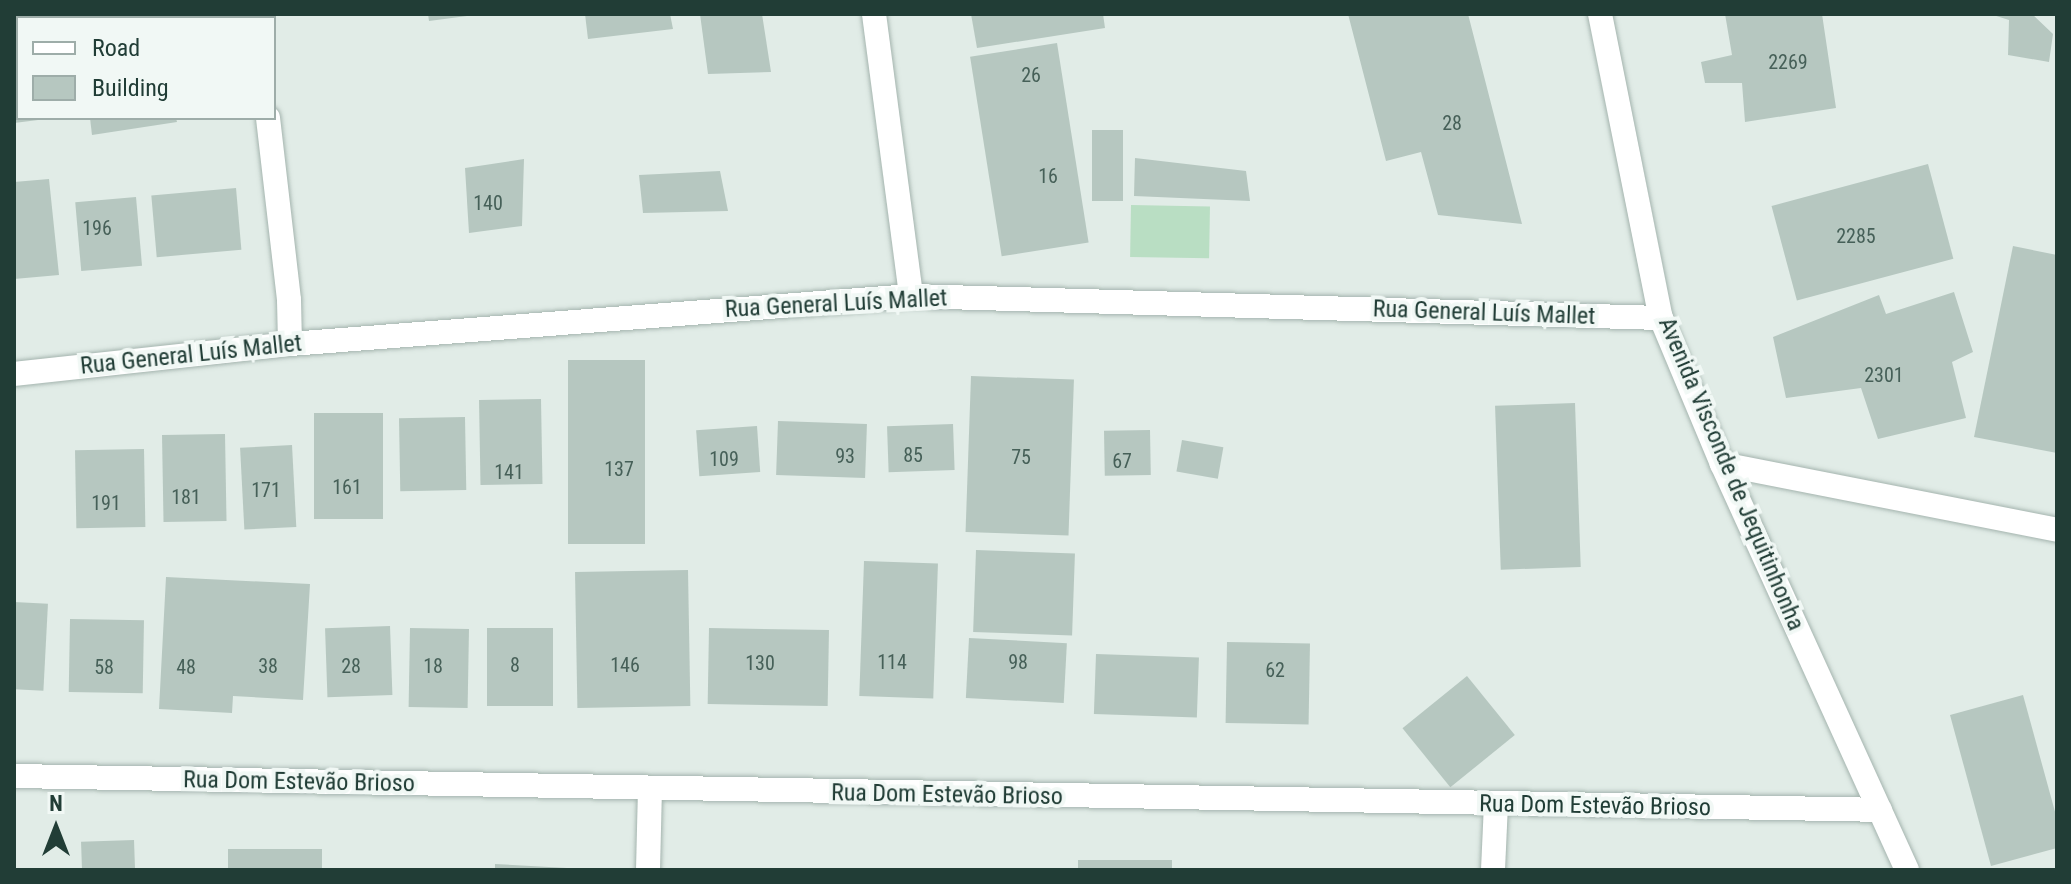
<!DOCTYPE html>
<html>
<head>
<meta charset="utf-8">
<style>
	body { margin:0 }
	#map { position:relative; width:2071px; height:884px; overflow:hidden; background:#e1ece7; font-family:"Roboto Condensed",sans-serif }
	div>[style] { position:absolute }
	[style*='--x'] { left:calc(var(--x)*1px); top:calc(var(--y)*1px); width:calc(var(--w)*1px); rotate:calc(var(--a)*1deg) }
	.green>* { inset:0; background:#b9dec3; transform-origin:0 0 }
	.building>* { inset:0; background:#b6c7c0; transform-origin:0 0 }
	.roads { filter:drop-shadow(0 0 2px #a4b4ae) drop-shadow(0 0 2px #a4b4ae) }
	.street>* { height:24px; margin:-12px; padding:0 12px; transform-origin:12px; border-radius:12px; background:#fff }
	.secondary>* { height:24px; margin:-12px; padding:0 12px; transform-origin:12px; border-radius:12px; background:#fff }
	span { translate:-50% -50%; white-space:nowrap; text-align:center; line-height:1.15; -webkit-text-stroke:8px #f1f8f5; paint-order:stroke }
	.number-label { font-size:20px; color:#466058 }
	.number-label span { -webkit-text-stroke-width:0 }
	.street-label { font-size:24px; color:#213d36 }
	.frame { position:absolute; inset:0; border:16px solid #213d36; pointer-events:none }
	.legend { position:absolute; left:16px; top:16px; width:260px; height:104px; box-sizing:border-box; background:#f1f8f5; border:2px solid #9eada9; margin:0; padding:10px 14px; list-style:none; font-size:24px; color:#213d36 }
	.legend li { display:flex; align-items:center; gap:16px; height:40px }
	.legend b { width:40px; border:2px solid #9eada9 }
	.north { position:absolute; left:16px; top:788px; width:80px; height:80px; -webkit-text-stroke:6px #f1f8f5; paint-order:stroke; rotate:0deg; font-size:22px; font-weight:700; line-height:32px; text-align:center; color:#213d36 }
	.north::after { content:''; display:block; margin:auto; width:28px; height:36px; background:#213d36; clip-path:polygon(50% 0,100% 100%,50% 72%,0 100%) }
</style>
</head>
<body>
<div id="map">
	<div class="green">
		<i style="left:1131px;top:205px;width:79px;height:52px;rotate:1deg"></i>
	</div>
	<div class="building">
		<i style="clip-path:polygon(14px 14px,47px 14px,47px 18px,18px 18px,18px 118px,38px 120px,14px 123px)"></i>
		<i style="left:74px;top:14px;width:86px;height:4px"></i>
		<i style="clip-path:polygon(428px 14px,467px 14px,467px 16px,429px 21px)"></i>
		<i style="clip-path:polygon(585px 14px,670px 14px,673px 29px,588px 39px)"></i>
		<i style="clip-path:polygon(700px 14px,762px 14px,771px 72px,708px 74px)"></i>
		<i style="clip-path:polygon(971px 14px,1103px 14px,1105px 28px,977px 48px)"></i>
		<i style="clip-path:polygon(1348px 14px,1468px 14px,1522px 224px,1438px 215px,1421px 152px,1386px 161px)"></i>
		<i style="clip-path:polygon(1725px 14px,1822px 14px,1836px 108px,1745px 122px,1742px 83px,1705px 83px,1701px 62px,1732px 55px)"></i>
		<i style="clip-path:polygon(1990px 14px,2032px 14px,2053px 34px,2049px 62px,2008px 55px,2009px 20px)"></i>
		<i style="left:1057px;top:43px;width:202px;height:88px;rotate:81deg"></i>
		<i style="clip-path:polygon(90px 118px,176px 118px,177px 122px,92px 135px)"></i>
		<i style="left:1092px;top:130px;width:31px;height:71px"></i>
		<i style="clip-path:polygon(1135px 158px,1246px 171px,1250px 201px,1134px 196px)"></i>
		<i style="clip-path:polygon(524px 159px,522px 226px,469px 233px,465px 168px)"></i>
		<i style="left:1928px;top:164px;width:98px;height:162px;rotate:75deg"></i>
		<i style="clip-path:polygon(720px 171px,728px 211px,643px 213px,639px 175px)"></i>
		<i style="clip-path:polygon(49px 179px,59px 275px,14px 279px,14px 182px)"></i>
		<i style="left:236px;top:188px;width:62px;height:85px;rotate:85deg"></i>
		<i style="left:136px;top:197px;width:69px;height:61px;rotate:85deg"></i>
		<i style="clip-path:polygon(2013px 246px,2057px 255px,2057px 453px,1974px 437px)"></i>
		<i style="clip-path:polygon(1954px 292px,1973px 352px,1952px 362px,1966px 418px,1878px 439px,1861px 388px,1786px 398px,1773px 337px,1879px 295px,1886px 314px)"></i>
		<i style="left:568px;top:360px;width:77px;height:184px"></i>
		<i style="left:971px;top:376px;width:103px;height:156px;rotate:2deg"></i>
		<i style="left:541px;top:399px;width:85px;height:62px;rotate:89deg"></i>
		<i style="left:1575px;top:403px;width:164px;height:80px;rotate:88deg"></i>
		<i style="left:314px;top:413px;width:69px;height:106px"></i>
		<i style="left:465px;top:417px;width:73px;height:66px;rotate:89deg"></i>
		<i style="left:778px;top:421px;width:89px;height:54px;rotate:2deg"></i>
		<i style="left:953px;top:424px;width:46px;height:66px;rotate:88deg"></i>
		<i style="left:757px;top:426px;width:46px;height:61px;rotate:86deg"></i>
		<i style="left:1150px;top:430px;width:45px;height:46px;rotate:89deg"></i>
		<i style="left:225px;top:434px;width:87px;height:63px;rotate:89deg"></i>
		<i style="left:1182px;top:440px;width:42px;height:32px;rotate:10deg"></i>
		<i style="left:292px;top:445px;width:82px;height:52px;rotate:87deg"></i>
		<i style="left:144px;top:449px;width:78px;height:69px;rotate:89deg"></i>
		<i style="left:976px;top:550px;width:99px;height:82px;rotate:2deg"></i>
		<i style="left:864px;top:561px;width:74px;height:135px;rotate:2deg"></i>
		<i style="left:688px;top:570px;width:136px;height:113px;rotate:89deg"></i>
		<i style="clip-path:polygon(166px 577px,310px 584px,303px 700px,233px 696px,232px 713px,159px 709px)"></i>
		<i style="left:14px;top:602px;width:34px;height:87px;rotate:3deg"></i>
		<i style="left:70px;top:619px;width:74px;height:73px;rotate:1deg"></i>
		<i style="left:390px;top:626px;width:69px;height:65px;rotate:88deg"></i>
		<i style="left:410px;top:628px;width:59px;height:79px;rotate:1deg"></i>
		<i style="left:487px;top:628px;width:66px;height:78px"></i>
		<i style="left:709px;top:628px;width:120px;height:76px;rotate:1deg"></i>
		<i style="left:969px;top:638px;width:98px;height:60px;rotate:3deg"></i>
		<i style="left:1227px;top:642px;width:83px;height:81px;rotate:1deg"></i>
		<i style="left:1096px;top:654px;width:103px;height:60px;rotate:2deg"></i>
		<i style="left:1467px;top:676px;width:76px;height:83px;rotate:51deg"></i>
		<i style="clip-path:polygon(2023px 695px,2057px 819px,2057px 848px,1991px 866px,1950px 715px)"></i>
		<i style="left:134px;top:840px;width:30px;height:53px;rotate:88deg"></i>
		<i style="left:228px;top:849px;width:94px;height:21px"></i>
		<i style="left:1172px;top:860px;width:10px;height:94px;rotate:90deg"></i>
		<i style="clip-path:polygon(495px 864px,567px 868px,567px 870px,495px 870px)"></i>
	</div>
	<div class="roads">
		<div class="street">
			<i style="--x:256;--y:14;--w:4;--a:76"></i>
			<i style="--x:874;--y:14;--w:284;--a:82.5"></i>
			<i style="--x:268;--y:118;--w:183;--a:83.4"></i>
			<i style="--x:289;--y:300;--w:44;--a:88.7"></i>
			<i style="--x:14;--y:374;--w:278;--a:-6.2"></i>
			<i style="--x:290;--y:344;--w:623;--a:-4.42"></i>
			<i style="--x:911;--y:296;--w:750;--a:1.68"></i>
			<i style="--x:1722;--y:464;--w:341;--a:11.1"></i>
			<i style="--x:14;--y:776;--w:1866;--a:1.04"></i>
			<i style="--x:648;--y:870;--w:80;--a:-88.6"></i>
			<i style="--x:1493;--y:870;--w:66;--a:-87.4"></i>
		</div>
		<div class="secondary">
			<i style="--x:1600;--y:14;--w:310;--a:78.7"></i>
			<i style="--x:1661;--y:318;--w:158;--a:67.3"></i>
			<i style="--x:1722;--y:464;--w:446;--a:65.5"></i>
		</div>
	</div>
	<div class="number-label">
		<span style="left:1788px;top:62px">2269</span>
		<span style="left:1031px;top:75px">26</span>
		<span style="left:1452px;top:123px">28</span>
		<span style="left:1048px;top:176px">16</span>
		<span style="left:488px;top:203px">140</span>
		<span style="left:97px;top:228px">196</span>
		<span style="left:1856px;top:236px">2285</span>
		<span style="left:1884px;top:375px">2301</span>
		<span style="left:913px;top:455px">85</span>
		<span style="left:845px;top:456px">93</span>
		<span style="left:1021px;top:457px">75</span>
		<span style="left:724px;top:459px">109</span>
		<span style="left:1122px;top:461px">67</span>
		<span style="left:619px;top:469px">137</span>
		<span style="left:509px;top:472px">141</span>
		<span style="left:347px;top:487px">161</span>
		<span style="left:266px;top:490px">171</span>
		<span style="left:186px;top:497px">181</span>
		<span style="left:106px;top:503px">191</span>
		<span style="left:892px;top:662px">114</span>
		<span style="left:1018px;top:662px">98</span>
		<span style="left:760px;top:663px">130</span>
		<span style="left:515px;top:665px">8</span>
		<span style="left:625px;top:665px">146</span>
		<span style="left:268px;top:666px">38</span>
		<span style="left:351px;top:666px">28</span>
		<span style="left:433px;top:666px">18</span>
		<span style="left:104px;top:667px">58</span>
		<span style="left:186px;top:667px">48</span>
		<span style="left:1275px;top:670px">62</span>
	</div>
	<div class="street-label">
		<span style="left:836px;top:304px;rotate:-3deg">Rua General Luís Mallet</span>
		<span style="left:1484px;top:313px;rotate:2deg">Rua General Luís Mallet</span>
		<span style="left:191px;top:355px;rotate:-6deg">Rua General Luís Mallet</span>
		<span style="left:1731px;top:474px;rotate:67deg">Avenida Visconde de Jequitinhonha</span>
		<span style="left:299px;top:782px;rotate:1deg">Rua Dom Estevão Brioso</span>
		<span style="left:947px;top:795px;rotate:1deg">Rua Dom Estevão Brioso</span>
		<span style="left:1595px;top:806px;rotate:1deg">Rua Dom Estevão Brioso</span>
	</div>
	<div class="frame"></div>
	<ul class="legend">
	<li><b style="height:10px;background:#fff"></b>Road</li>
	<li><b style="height:22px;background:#b6c7c0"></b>Building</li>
	</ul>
	<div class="north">N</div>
</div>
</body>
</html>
